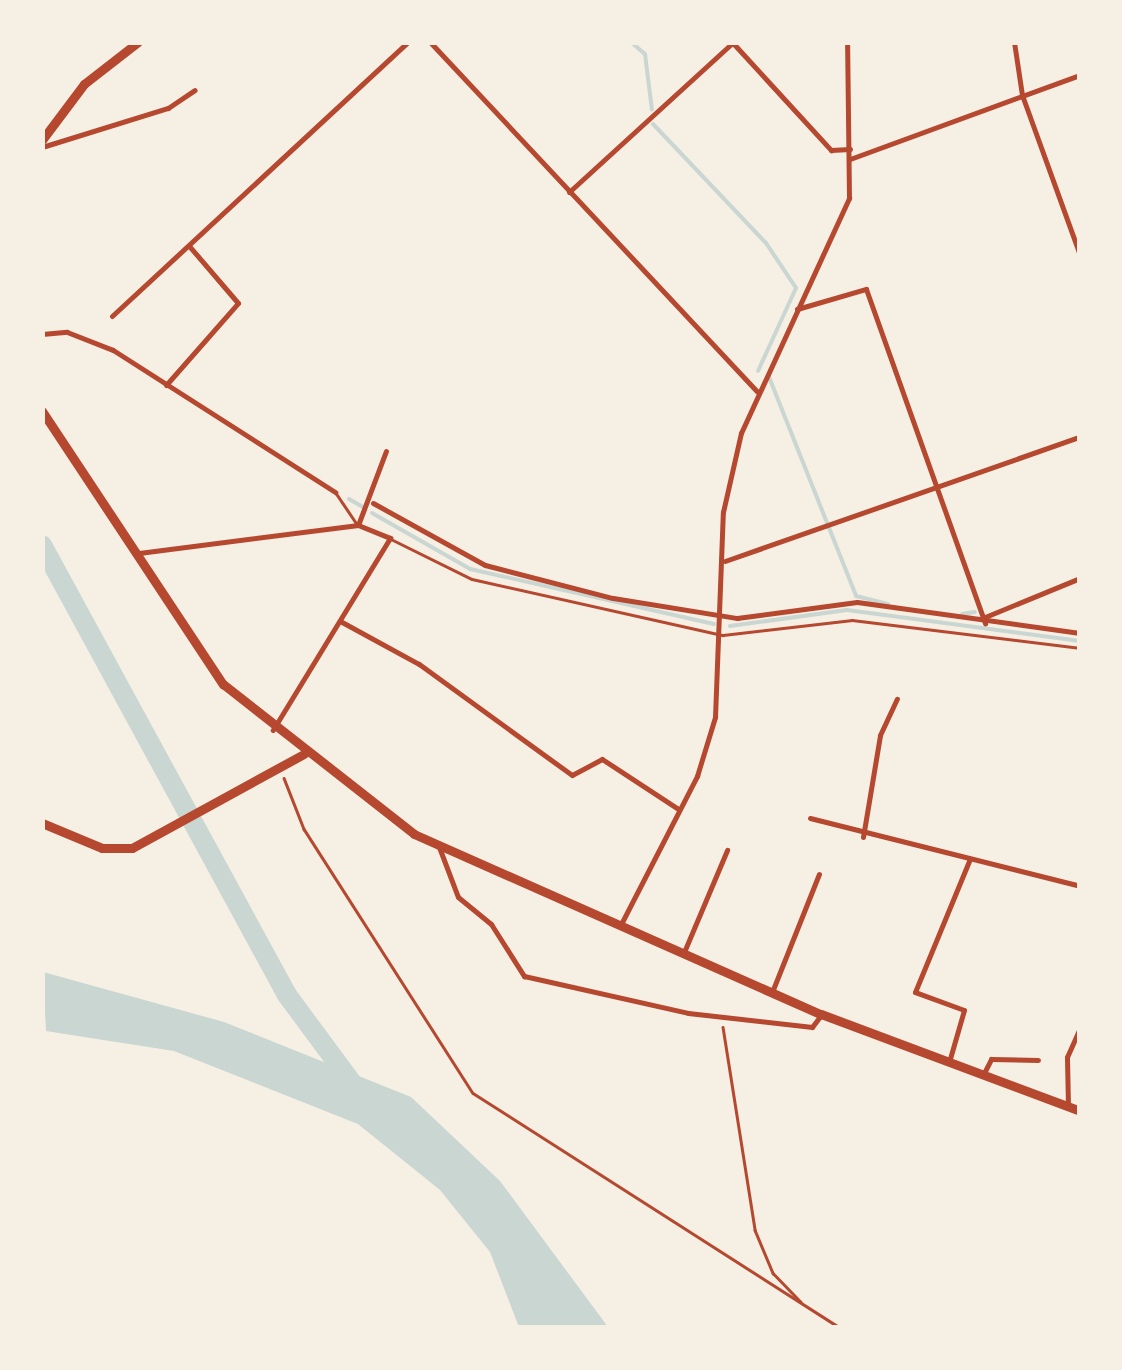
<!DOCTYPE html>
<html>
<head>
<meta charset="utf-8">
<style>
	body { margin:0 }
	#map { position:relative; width:1122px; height:1370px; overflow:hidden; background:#f6efe4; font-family:"Open Sans",sans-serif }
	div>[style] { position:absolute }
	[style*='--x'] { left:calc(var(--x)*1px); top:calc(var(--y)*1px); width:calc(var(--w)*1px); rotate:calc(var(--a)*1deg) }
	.water>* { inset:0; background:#c9d6d2 }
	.stream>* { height:4px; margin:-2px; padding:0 2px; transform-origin:2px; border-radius:2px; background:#c9d6d2 }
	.river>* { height:20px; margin:-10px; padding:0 10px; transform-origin:10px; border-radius:10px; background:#c9d6d2 }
	.path>* { height:2.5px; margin:-1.25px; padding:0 1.25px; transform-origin:1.25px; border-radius:1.25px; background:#b5482f }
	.service>* { height:2.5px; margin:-1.25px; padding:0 1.25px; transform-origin:1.25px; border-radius:1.25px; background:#b5482f }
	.minor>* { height:5px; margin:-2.5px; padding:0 2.5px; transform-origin:2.5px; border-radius:2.5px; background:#b5482f }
	.primary>* { height:9px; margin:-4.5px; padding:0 4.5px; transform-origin:4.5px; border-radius:4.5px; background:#b5482f }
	span { translate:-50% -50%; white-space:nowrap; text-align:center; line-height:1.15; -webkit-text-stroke:9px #f6efe4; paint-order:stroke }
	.frame { position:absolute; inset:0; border:45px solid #f6efe4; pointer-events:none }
</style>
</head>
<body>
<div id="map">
	<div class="water">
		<i style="clip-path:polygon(43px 972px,224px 1022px,411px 1097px,500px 1181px,608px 1327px,519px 1327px,490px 1252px,440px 1190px,358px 1124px,174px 1051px,46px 1031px)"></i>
	</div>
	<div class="stream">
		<i style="--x:631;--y:42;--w:18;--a:41"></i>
		<i style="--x:645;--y:54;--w:56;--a:82.9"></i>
		<i style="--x:653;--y:124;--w:164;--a:46.5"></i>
		<i style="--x:766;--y:243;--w:54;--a:56.3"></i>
		<i style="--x:796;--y:288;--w:91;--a:114.6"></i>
		<i style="--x:769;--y:377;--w:236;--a:68.3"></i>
		<i style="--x:856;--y:596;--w:33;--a:14"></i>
		<i style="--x:349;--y:499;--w:16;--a:30"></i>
		<i style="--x:372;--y:513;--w:113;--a:29.7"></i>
		<i style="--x:470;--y:569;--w:250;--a:12.7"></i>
		<i style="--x:962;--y:614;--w:13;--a:-9"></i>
		<i style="--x:730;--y:626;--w:118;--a:-7.8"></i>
		<i style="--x:847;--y:610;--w:235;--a:7.6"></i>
	</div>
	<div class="river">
		<i style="--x:42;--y:545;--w:512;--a:61.43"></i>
		<i style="--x:287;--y:995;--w:109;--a:53.5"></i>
	</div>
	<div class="path">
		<i style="--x:284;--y:778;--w:55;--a:68.6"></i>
		<i style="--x:304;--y:829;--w:313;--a:57.4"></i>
		<i style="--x:473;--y:1093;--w:436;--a:32.6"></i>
		<i style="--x:723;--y:1027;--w:206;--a:81"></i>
		<i style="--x:755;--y:1230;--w:47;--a:67.3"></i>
		<i style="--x:773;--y:1273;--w:40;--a:46"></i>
	</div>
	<div class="service">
		<i style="--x:336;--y:493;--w:37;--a:56"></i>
		<i style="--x:391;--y:539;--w:90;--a:26.3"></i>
		<i style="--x:472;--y:579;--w:257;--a:12.6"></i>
		<i style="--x:723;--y:635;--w:130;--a:-6.6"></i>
		<i style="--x:852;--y:620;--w:230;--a:7"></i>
	</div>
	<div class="minor">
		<i style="--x:430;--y:42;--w:478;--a:46.9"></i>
		<i style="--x:732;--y:42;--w:147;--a:47.5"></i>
		<i style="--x:831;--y:150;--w:19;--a:-3"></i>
		<i style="--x:1014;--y:42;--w:54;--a:81.4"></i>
		<i style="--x:1022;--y:95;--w:170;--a:70.1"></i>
		<i style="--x:42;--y:147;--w:132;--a:-17.2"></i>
		<i style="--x:168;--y:108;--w:32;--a:-34"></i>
		<i style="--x:850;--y:159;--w:245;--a:-20.1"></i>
		<i style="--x:569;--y:192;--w:221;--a:-42.4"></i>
		<i style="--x:797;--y:309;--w:72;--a:-16.2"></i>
		<i style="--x:866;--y:289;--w:355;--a:70.4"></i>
		<i style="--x:112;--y:316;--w:403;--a:-42.8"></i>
		<i style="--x:42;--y:334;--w:25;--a:-5"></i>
		<i style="--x:67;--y:332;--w:49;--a:21.4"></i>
		<i style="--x:113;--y:350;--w:264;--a:32.6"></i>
		<i style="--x:166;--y:385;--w:109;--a:-48.7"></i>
		<i style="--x:238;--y:303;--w:74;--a:-130.6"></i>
		<i style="--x:373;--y:503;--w:128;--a:29"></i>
		<i style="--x:485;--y:565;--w:132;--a:14.5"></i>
		<i style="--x:613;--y:598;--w:126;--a:9.2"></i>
		<i style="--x:737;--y:618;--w:121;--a:-7.6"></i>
		<i style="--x:857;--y:602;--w:225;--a:7.9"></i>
		<i style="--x:358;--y:525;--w:79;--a:-69.3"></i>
		<i style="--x:139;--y:553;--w:221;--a:-7.3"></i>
		<i style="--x:358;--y:525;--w:35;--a:22"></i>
		<i style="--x:390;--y:538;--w:225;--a:121.4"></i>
		<i style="--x:725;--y:561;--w:376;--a:-19.3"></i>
		<i style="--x:985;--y:617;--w:103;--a:-22.3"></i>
		<i style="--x:340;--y:621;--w:90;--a:28.6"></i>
		<i style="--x:419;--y:664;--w:189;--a:36"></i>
		<i style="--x:572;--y:775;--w:34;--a:-28"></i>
		<i style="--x:602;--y:759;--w:91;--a:33.3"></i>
		<i style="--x:810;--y:818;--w:278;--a:14.1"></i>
		<i style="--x:863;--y:837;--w:103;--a:-80.5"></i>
		<i style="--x:880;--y:735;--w:40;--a:-65"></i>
		<i style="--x:439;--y:847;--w:53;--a:69.2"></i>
		<i style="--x:458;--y:897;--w:43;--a:39.3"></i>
		<i style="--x:491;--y:924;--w:62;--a:57.6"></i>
		<i style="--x:524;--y:976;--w:168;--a:12.7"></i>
		<i style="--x:688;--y:1013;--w:125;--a:6.4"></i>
		<i style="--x:812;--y:1027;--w:15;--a:-53"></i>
		<i style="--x:620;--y:926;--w:169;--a:-62.8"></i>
		<i style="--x:697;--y:776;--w:62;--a:-73"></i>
		<i style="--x:715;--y:717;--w:205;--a:-87.8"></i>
		<i style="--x:723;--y:512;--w:81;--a:-77.2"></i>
		<i style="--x:741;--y:433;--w:259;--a:-65.3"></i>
		<i style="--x:849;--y:198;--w:156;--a:-90.7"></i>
		<i style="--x:684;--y:952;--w:111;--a:-67.1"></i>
		<i style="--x:772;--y:992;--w:127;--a:-68.3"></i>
		<i style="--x:949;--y:1062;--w:54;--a:-73.9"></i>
		<i style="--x:964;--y:1010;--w:52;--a:-159.8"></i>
		<i style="--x:915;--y:992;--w:142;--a:-67.6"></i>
		<i style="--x:983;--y:1075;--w:18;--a:-63"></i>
		<i style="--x:991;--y:1059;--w:47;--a:1.2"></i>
		<i style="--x:1068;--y:1106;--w:49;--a:-91.2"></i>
		<i style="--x:1067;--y:1057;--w:32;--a:-66"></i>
	</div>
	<div class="primary">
		<i style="--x:42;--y:140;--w:70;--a:-53.1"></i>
		<i style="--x:84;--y:84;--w:68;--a:-37.9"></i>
		<i style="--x:42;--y:411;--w:328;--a:56.5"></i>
		<i style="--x:223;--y:684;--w:243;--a:38.1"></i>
		<i style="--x:414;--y:834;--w:445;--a:23.9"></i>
		<i style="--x:821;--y:1014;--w:277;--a:20.5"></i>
		<i style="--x:42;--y:823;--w:65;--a:22.6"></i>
		<i style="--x:102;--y:848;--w:30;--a:0"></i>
		<i style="--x:132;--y:848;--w:196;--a:-28.7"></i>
	</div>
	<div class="frame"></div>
</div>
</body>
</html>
